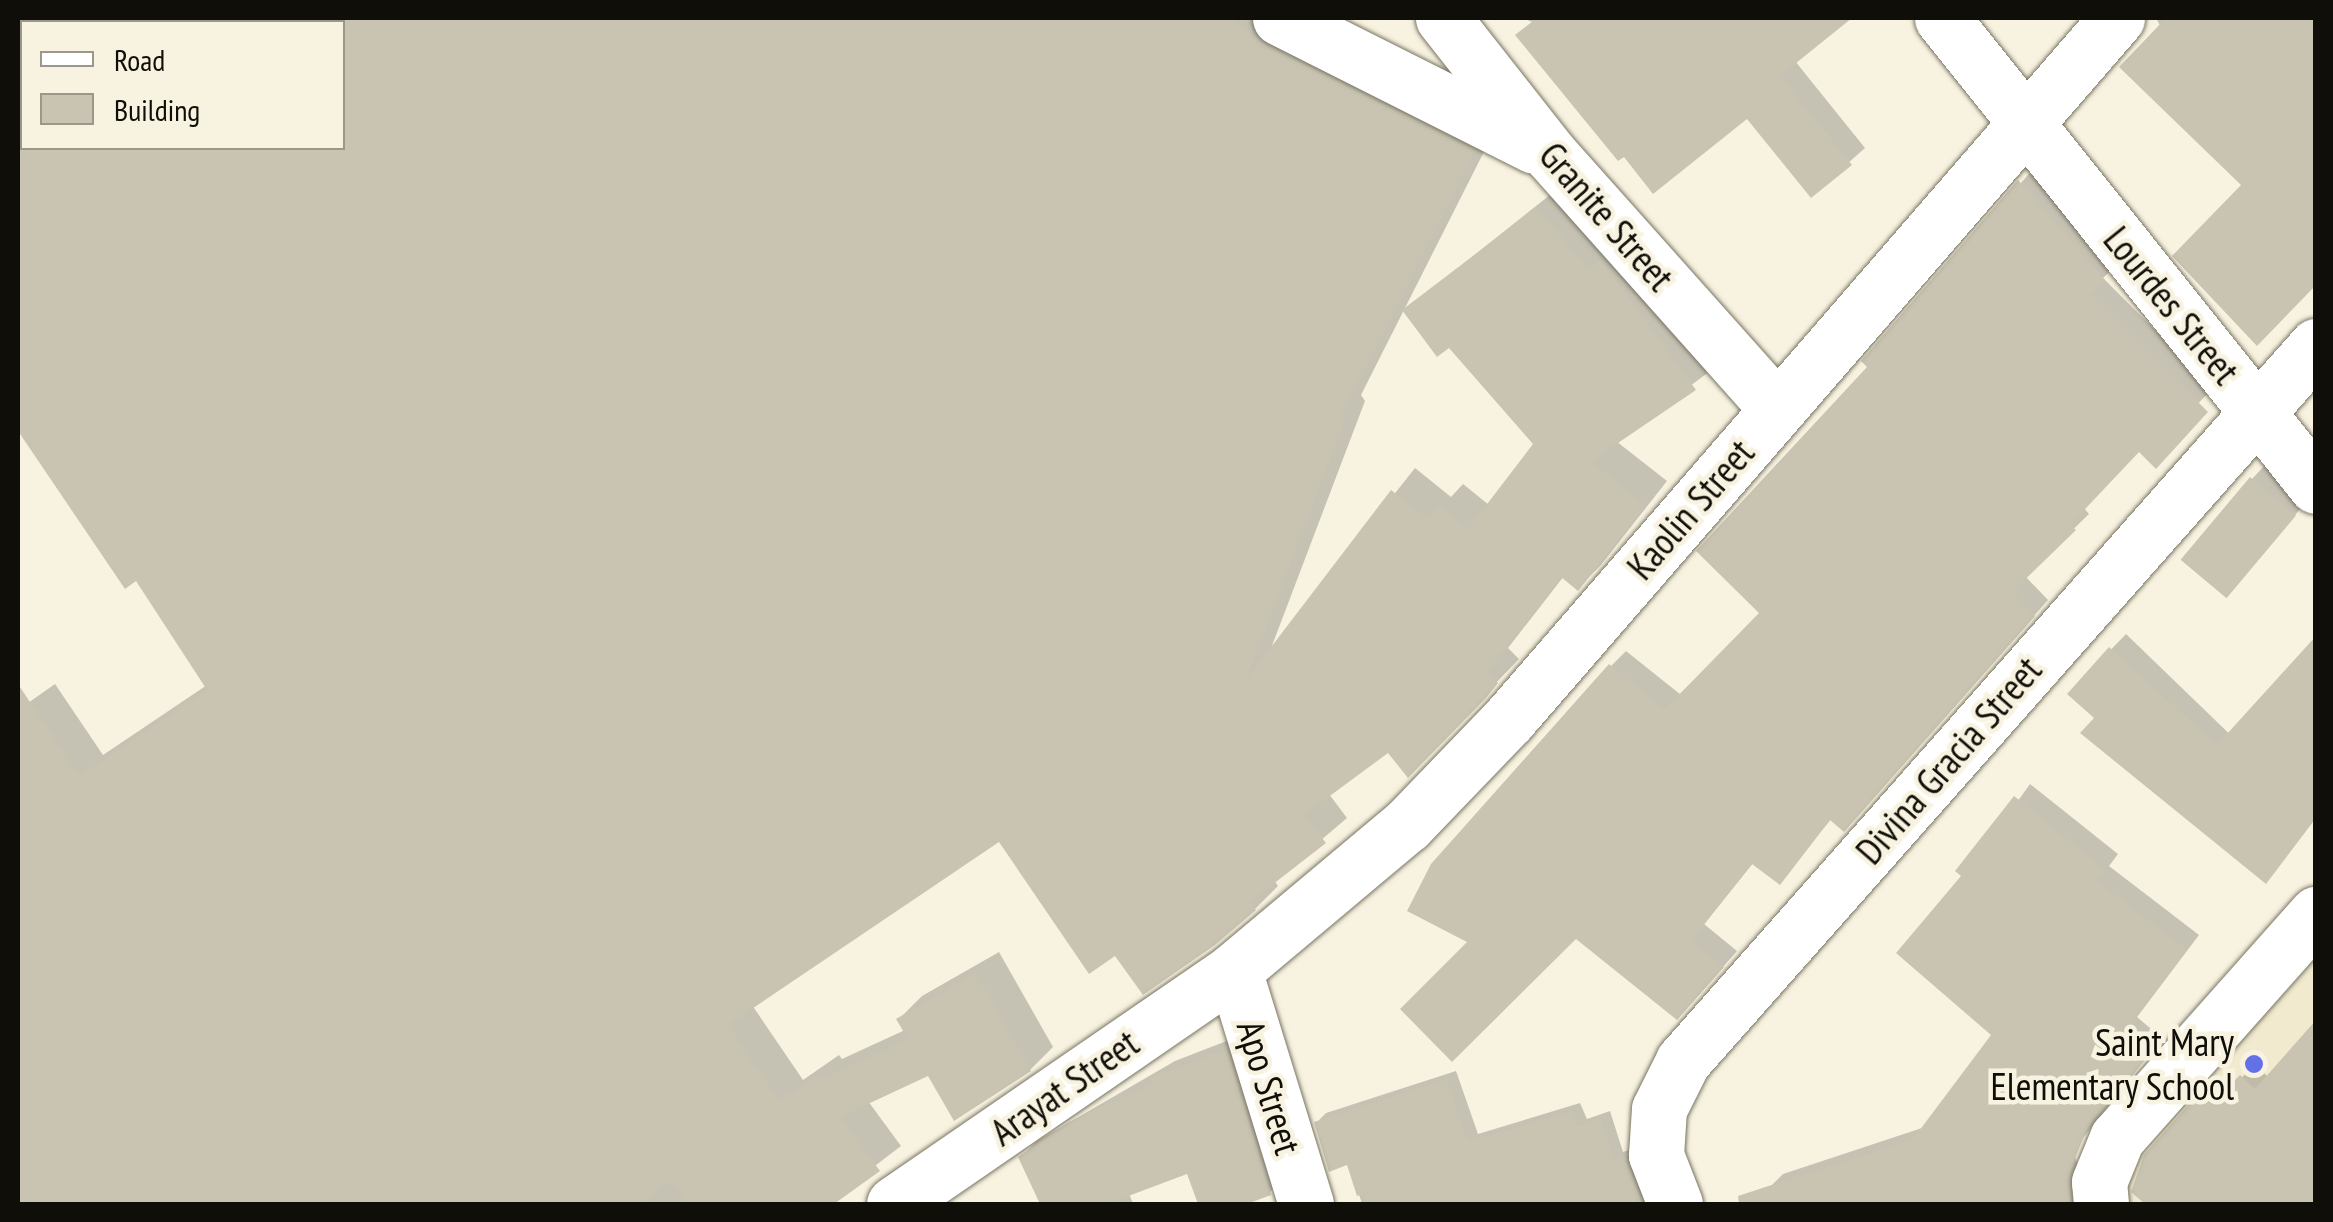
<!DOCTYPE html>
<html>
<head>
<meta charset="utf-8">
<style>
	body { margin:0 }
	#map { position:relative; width:2333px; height:1222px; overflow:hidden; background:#f8f3e0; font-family:"PT Sans Narrow",sans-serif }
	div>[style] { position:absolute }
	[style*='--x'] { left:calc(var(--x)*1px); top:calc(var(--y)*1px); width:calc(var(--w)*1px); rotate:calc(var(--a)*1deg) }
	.built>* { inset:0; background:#f1eacf }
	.shadow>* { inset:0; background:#0003; transform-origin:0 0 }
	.building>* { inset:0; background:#c9c4b1; transform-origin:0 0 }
	.roads { filter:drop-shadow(0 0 2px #787463) drop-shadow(0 0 2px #787463) }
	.street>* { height:55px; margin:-27.5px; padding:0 27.5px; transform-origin:27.5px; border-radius:27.5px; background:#fff }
	.dots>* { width:28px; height:28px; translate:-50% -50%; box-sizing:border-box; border:5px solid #f8f3e0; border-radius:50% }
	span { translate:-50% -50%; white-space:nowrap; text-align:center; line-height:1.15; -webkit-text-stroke:9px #f8f3e0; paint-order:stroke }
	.street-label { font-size:38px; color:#100e08 }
	.poi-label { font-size:38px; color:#100e08 }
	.right { translate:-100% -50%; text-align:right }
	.frame { position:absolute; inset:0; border:20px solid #100e08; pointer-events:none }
	.legend { position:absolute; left:20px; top:20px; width:325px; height:130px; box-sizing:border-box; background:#f8f3e0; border:2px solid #9b978a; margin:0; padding:12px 18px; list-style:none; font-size:30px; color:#100e08 }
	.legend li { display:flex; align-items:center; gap:20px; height:50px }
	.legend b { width:50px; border:2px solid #9b978a }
</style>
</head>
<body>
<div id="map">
	<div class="built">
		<i style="clip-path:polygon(2315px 930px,2315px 1204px,2117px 1204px,2100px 1163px)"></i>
	</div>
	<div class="shadow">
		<i style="clip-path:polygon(evenodd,18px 18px,1284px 18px,1496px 128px,1361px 395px,1365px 401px,1270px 651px,1415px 468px,1451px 497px,1463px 484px,1489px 505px,1537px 444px,1449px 345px,1405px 310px,1560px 187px,1717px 366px,1616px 441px,1667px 481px,1601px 565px,1578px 588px,1564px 576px,1508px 648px,1519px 659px,1408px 774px,1389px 750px,1329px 794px,1347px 818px,1274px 880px,1278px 886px,1255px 909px,1116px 953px,999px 838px,752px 1005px,803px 1080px,839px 1055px,842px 1059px,905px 1030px,899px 1019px,922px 996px,999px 952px,1053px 1047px,1030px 1070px,929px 1073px,868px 1101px,901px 1146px,825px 1204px,18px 1204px,18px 710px,55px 684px,103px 755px,207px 685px,136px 578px,125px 585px,18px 427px,18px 18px,22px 22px,342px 22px,342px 148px,22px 148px,22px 22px)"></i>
		<i style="clip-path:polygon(1523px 18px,1848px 18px,1795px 61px,1865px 148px,1812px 195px,1748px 115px)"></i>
		<i style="clip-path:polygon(2156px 18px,2316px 18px,2316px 271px,2245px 185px)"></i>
		<i style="clip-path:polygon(2035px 167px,2118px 264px,2103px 278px,2213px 388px,2147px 457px,2139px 449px,2084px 508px,2089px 514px,2025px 576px,2048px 600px,1859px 813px,1832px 818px,1779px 882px,1754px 862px,1704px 924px,1737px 951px,1692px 1002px,1576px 936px,1472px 941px,1611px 666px,1626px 651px,1681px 695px,1763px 613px,1870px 366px,1864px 361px)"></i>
		<i style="clip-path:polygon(2265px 465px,2307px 501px,2238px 582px,2252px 479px)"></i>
		<i style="left:2126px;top:634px;width:264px;height:81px;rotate:44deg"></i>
		<i style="clip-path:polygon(2030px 784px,2118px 854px,2109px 866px,2199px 935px,2137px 1017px,2162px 1038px,2080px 1142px,2066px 1128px,2090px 1204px,1774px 1204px,1769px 1188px,1783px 1174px,1925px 1127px,1995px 1034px,1964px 876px)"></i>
		<i style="clip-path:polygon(2316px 1023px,2316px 1204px,2148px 1204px,2134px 1191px,2213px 1082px,2227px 1093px,2255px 1064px,2268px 1077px)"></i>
		<i style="clip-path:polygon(1242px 1035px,1285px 1177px,1269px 1193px,1240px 1204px,1201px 1204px,1188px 1170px,1129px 1193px,1133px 1204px,1043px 1204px,1021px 1157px,1037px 1141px,1175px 1061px)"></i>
		<i style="clip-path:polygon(1456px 1071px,1478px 1134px,1580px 1103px,1587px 1119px,1610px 1111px,1623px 1152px,1635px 1148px,1655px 1204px,1362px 1204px,1349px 1162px,1316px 1123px,1326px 1113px)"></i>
	</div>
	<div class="building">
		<i style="clip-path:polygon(342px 18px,1230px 18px,1266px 46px,1475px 151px,1339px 420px,1343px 425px,1246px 680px,1391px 490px,1428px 519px,1439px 506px,1468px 529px,1533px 444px,1449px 348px,1437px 357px,1402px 310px,1536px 208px,1589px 269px,1600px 259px,1696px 390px,1590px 462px,1646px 505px,1578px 591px,1561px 577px,1487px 672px,1498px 683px,1486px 698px,1408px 778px,1388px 753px,1304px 815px,1326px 843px,1250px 902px,1256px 910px,1215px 945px,1143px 995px,1115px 956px,1089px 974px,999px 842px,728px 1025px,779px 1101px,816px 1076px,819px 1080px,908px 1039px,896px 1019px,976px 973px,1031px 1071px,954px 1121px,928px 1076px,840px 1117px,880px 1171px,834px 1204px,687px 1204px,671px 1181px,637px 1204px,18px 1204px,18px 684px,79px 776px,207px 690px,136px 581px,125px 589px,18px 431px,18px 148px,342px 148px)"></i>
		<i style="clip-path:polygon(1537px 18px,1852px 18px,1780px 76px,1852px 165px,1811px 198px,1747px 119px,1653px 194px,1624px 157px,1618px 161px,1515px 35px)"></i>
		<i style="clip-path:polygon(2166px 18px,2316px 18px,2316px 285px,2257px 346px,2172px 256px,2241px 185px,2119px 67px)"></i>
		<i style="clip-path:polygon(2018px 180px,2105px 280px,2090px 294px,2208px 412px,2156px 469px,2139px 452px,2070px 525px,2076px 530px,2012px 592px,2035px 616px,1844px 832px,1830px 820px,1780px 885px,1752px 864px,1691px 941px,1724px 967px,1677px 1020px,1576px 939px,1452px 1062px,1400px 1009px,1467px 942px,1407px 911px,1431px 864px,1609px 664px,1665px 709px,1759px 613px,1696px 551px,1867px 367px,1861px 361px)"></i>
		<i style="left:2250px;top:477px;width:60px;height:108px;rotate:40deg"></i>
		<i style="clip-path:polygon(2316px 636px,2316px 818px,2266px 884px,2080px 733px,2094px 718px,2067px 694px,2109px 647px,2217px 745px)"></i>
		<i style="clip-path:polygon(2014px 796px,2106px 870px,2097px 881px,2187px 950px,2125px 1033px,2150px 1054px,2088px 1126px,2070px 1171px,2070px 1204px,1739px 1204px,1738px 1196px,1913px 1139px,1991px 1035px,1896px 953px,1961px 876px,1955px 871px)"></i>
		<i style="clip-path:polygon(2316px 1020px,2316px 1204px,2145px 1204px,2131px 1192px,2144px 1155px,2199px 1093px,2212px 1104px,2240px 1075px,2255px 1089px)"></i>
		<i style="clip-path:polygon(1226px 1049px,1271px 1195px,1247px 1204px,1198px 1204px,1187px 1174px,1107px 1204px,1040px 1204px,1018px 1157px,1069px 1122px,1153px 1084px,1151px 1078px)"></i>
		<i style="clip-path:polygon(1447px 1079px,1468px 1142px,1571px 1111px,1577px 1127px,1601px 1119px,1613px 1160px,1625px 1156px,1642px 1204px,1367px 1204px,1364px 1194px,1357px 1196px,1347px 1165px,1329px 1172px,1314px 1122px)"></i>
	</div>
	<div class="roads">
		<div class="street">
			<i style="--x:1280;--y:18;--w:284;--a:26.7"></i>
			<i style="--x:1443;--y:18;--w:173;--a:51.8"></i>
			<i style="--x:1550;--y:154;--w:341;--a:48.3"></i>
			<i style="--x:1942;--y:18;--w:599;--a:51.37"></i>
			<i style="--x:1234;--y:970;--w:245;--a:72.9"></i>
			<i style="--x:894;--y:1204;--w:413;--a:-34.5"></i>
			<i style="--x:1234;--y:970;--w:226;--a:-40"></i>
			<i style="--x:1407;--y:825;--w:147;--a:-46.1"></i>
			<i style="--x:1509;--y:719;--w:928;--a:-49.06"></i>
			<i style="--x:1675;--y:1204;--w:53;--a:-111.2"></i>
			<i style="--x:1656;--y:1155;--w:46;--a:-86.3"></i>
			<i style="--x:1659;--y:1109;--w:54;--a:-63.4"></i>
			<i style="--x:1683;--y:1061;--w:955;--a:-48.48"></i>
			<i style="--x:2101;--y:1204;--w:22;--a:-95"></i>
			<i style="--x:2099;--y:1182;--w:48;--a:-67.8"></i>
			<i style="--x:2117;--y:1138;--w:300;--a:-48.4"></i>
		</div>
	</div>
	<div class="dots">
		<i style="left:2254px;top:1064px;background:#6371e9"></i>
	</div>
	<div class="street-label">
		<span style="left:1607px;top:216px;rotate:49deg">Granite Street</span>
		<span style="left:2172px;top:305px;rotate:51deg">Lourdes Street</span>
		<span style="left:1690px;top:509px;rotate:-49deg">Kaolin Street</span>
		<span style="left:1948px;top:760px;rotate:-49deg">Divina Gracia Street</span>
		<span style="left:1064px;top:1087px;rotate:-35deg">Arayat Street</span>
		<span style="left:1270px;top:1087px;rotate:73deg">Apo Street</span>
	</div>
	<div class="poi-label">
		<span class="right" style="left:2234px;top:1064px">Saint Mary<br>Elementary School</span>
	</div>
	<div class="frame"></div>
	<ul class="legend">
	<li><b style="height:12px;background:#fff"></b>Road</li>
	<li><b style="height:28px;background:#c9c4b1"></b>Building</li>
	</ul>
</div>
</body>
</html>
